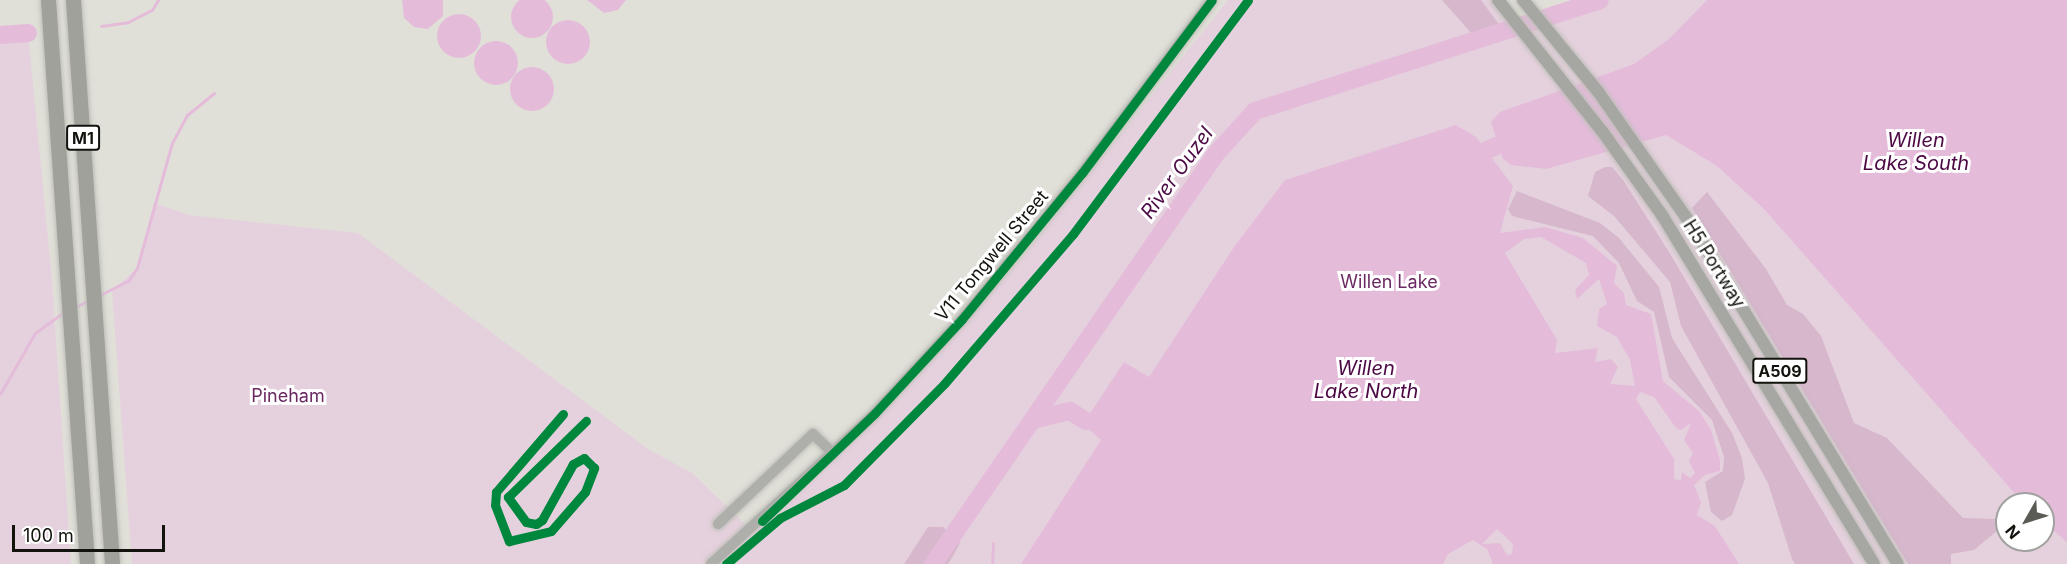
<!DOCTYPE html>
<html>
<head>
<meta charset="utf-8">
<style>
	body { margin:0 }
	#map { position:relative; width:2067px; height:564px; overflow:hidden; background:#e0e0d8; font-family:Inter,sans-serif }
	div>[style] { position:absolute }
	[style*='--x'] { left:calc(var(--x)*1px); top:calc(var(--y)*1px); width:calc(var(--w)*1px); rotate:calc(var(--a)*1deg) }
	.green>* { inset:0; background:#e5d1dd }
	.forest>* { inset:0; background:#d6b7cc }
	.water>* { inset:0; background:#e4bcda }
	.round { border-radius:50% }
	.stream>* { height:3px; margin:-1.5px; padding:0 1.5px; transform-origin:1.5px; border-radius:1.5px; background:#e4bcda }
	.river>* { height:18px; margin:-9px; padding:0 9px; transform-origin:9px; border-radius:9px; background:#e4bcda }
	.roads { filter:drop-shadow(0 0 2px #bebeb9) drop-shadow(0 0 2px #bebeb9) }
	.minor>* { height:10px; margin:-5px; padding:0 5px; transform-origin:5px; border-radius:5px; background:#aeaeab }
	.major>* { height:12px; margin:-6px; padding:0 6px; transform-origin:6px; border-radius:6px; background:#a6a6a2 }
	.highway>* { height:15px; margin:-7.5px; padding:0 7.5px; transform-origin:7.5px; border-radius:7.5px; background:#a1a19c }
	.cycleway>* { height:9px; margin:-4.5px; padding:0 4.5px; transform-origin:4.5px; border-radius:4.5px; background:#00873e }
	span { translate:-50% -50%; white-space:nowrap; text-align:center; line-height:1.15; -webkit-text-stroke:6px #fff; paint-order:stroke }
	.shield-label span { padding:2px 4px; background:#fff; border:2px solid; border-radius:4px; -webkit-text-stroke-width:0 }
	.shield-label { font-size:16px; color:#13130e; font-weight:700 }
	.street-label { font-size:18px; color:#13130e }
	.park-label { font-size:18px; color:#6b2962 }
	.water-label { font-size:20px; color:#4b0844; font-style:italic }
	.north { position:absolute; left:1995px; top:492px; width:60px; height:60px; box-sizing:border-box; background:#fff; border:2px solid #a1a19f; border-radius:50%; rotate:231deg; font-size:16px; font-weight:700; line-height:24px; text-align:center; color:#13130e }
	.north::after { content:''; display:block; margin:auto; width:21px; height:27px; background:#5b5b55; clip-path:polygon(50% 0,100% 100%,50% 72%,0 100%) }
	.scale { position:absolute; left:12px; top:525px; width:153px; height:27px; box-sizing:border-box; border:3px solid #13130e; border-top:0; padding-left:8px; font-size:18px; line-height:21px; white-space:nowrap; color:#13130e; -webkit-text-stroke:4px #fff; paint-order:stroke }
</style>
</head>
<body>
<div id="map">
	<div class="green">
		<i style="clip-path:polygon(evenodd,1228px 0,1498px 0,1523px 30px,1600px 0,2067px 0,2067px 564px,132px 564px,112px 291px,137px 268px,154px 203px,189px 215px,358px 233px,648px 449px,692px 473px,751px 530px,771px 512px,776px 516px,918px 376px,1022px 258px,1228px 0,2007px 504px,2043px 504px,2043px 540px,2007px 540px,2007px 504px)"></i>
		<i style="clip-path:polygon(28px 33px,52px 279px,71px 564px,0 564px,0 35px)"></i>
	</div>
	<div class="forest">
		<i style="clip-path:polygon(1442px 0,1481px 0,1500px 26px,1473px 35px)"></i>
		<i style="clip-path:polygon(1605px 167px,1612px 167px,1623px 180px,1669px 252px,1854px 564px,1795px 564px,1792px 559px,1768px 483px,1681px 326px,1670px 282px,1614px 216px,1588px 196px,1595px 172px)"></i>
		<i style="clip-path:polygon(1517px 191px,1600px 223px,1619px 238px,1659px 287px,1672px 338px,1732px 433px,1742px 458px,1745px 479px,1732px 515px,1722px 521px,1711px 512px,1705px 482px,1723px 471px,1724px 457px,1712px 420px,1669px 377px,1654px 312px,1637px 301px,1619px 263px,1593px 236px,1512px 216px,1508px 209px)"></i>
		<i style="clip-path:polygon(1707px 192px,1766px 269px,1787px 305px,1803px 314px,1821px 336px,1854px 423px,1887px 438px,1963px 518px,1997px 519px,1998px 530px,1974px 550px,1951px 554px,1951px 564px,1908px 564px,1692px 208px)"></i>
		<i style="clip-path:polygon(928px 527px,943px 527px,960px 543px,953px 556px,948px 564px,904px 564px)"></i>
	</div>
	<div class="water">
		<i class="round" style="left:511px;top:-4px;width:42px;height:42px"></i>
		<i style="clip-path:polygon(402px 0,443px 0,443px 16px,428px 29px,414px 27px,404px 18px)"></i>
		<i style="clip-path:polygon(587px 0,626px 0,618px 10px,604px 13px)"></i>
		<i style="clip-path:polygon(1707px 0,2067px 0,2067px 542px,2043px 522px,2043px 504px,2024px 504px,1764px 209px,1717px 166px,1666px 135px,1546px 169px,1511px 165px,1503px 159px,1491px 122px,1500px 112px,1634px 64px,1669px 39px)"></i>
		<i class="round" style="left:437px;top:14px;width:44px;height:44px"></i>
		<i class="round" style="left:546px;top:20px;width:44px;height:44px"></i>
		<i class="round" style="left:474px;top:41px;width:44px;height:44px"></i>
		<i class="round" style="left:510px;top:67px;width:44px;height:44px"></i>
		<i style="clip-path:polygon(evenodd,1456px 125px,1476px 137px,1513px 186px,1500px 233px,1545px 227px,1583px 238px,1617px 266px,1614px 283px,1624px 293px,1626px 305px,1651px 314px,1663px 381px,1699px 411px,1711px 430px,1720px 460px,1720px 471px,1705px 475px,1694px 485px,1701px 502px,1697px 515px,1715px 526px,1739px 564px,1493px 564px,1487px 549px,1473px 540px,1448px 554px,1443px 564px,1021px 564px,1101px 440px,1083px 424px,1124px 362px,1149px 377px,1234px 247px,1285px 180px,1456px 125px,1541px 237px,1586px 263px,1589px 275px,1575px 290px,1577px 299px,1599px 279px,1607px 304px,1599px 309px,1597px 326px,1617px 337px,1630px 360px,1635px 386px,1610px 384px,1618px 367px,1611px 359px,1595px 362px,1598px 348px,1555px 353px,1557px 340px,1505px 253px,1524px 239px,1541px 237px,1456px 125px,1640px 392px,1654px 397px,1676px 428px,1681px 430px,1691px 423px,1684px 440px,1693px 453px,1689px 461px,1695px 473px,1690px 478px,1682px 472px,1681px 481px,1674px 479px,1674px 459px,1636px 399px,1640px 392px,1456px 125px,1497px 529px,1513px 544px,1512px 554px,1507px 555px,1500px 543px,1482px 544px,1497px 529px)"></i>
	</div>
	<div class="stream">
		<i style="--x:101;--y:26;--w:27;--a:-8"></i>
		<i style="--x:128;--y:22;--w:27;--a:-27"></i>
		<i style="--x:152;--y:10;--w:12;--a:-59"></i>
		<i style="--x:100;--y:295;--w:33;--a:-27"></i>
		<i style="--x:129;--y:280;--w:14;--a:-56"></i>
		<i style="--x:137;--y:268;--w:130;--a:-74.4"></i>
		<i style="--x:172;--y:143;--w:32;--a:-62"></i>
		<i style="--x:187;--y:115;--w:35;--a:-39"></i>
		<i style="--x:75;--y:307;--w:14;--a:-25"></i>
		<i style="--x:0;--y:394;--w:70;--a:-60.2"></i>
		<i style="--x:35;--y:333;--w:36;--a:-36"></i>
		<i style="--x:992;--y:564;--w:21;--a:-87"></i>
	</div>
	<div class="river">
		<i style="--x:0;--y:35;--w:28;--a:-4"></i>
		<i style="--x:1485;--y:151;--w:12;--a:-24"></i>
		<i style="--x:1033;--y:420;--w:38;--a:-14"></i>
		<i style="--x:1070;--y:411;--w:19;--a:32"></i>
		<i style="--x:933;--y:564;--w:495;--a:-55.4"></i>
		<i style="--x:1214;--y:156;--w:61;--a:-47.7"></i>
		<i style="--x:1255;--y:111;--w:362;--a:-17.8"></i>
	</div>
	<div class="roads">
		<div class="minor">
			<i style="--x:718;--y:524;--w:131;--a:-43.5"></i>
			<i style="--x:813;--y:434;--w:28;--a:44"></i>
			<i style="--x:711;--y:564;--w:223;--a:-42.6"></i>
			<i style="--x:875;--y:413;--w:128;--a:-47.2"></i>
			<i style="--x:962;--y:319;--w:189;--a:-50.6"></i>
			<i style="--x:1082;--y:173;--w:216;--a:-53.1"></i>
		</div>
		<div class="major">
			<i style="--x:1498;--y:0;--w:167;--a:51.6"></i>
			<i style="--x:1602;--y:131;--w:103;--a:54.5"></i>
			<i style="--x:1662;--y:215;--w:408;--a:58.7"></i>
			<i style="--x:1523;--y:0;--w:120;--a:50.7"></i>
			<i style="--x:1599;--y:93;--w:164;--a:55"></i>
			<i style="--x:1693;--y:227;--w:394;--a:58.7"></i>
		</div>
		<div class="highway">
			<i style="--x:48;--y:0;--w:565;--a:86.04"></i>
			<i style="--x:73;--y:0;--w:565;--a:86.04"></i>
		</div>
	</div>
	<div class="cycleway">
		<i style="--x:563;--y:414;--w:103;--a:130.7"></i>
		<i style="--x:496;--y:492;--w:13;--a:94"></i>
		<i style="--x:495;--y:505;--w:39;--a:69"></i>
		<i style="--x:509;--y:541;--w:43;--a:-13.4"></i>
		<i style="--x:551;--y:531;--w:52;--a:-48.9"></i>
		<i style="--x:585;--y:492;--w:26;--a:-69"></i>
		<i style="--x:594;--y:468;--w:14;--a:-135"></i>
		<i style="--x:584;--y:458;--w:13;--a:151"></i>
		<i style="--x:573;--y:464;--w:64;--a:119"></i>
		<i style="--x:542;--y:520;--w:7;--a:146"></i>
		<i style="--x:536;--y:524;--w:10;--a:-169"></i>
		<i style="--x:526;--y:522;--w:31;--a:-126"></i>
		<i style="--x:508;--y:497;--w:109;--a:-44.3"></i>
		<i style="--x:762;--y:521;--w:156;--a:-43.7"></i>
		<i style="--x:875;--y:413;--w:128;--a:-47.2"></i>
		<i style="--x:962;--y:319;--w:189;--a:-50.6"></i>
		<i style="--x:1082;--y:173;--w:216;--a:-53.1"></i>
		<i style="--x:726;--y:564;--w:71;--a:-40.4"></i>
		<i style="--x:780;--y:518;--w:72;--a:-27.3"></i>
		<i style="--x:844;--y:485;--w:142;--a:-45.3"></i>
		<i style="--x:944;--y:384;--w:198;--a:-49.3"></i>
		<i style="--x:1073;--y:234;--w:292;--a:-53.2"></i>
	</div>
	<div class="shield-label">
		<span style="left:83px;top:138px">M1</span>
		<span style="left:1780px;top:371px">A509</span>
	</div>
	<div class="street-label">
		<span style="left:992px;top:256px;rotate:-50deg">V11 Tongwell Street</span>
		<span style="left:1714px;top:264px;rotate:58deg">H5 Portway</span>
	</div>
	<div class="park-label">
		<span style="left:1389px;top:282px">Willen Lake</span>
		<span style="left:288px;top:396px">Pineham</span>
	</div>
	<div class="water-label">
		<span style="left:1916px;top:152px">Willen<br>Lake South</span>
		<span style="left:1177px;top:173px;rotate:-54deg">River Ouzel</span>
		<span style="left:1366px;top:380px">Willen<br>Lake North</span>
	</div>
	<div class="north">N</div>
	<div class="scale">100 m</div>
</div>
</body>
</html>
